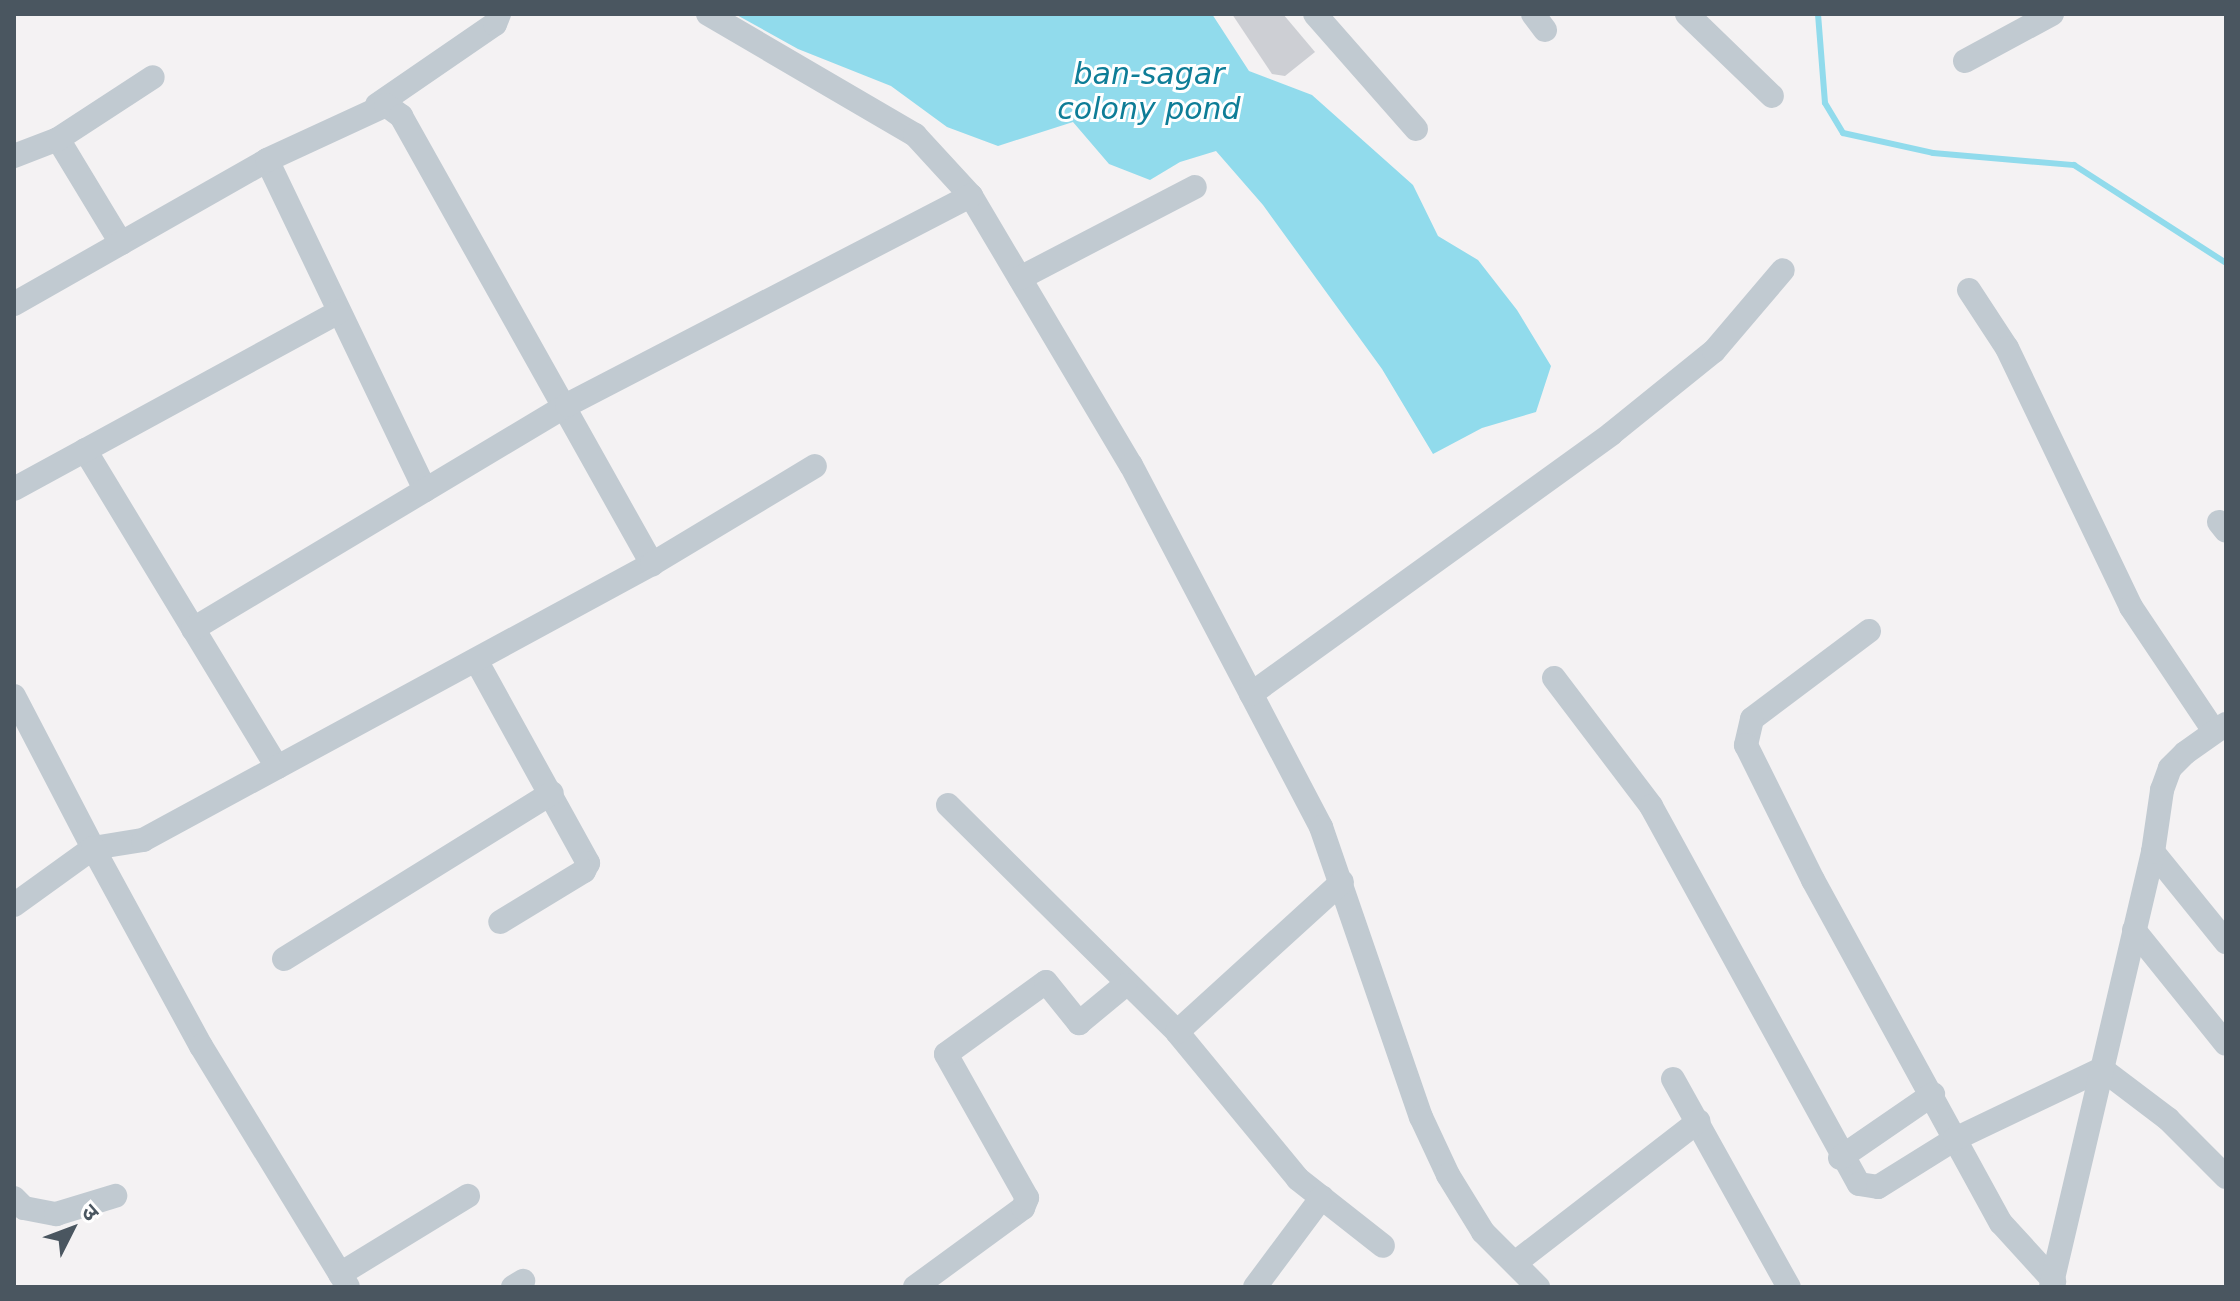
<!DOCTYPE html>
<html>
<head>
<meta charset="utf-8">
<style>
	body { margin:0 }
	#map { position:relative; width:2240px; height:1301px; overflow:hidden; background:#f4f2f3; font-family:"DejaVu Sans","Noto Sans Devanagari",sans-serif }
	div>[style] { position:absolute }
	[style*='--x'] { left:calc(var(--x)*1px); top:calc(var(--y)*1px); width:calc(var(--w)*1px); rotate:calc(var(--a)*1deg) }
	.water>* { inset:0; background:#91dbec }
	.stream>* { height:6px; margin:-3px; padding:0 3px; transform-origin:3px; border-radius:3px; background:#91dbec }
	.building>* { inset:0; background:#cdcfd4 }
	.minor>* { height:24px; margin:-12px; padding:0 12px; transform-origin:12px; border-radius:12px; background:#c1cad1 }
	span { translate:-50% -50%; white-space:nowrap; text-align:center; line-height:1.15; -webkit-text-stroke:6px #fff; paint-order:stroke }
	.water-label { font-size:30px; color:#0e7d97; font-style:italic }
	.frame { position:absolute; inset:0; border:16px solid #4a5660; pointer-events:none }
	.north { position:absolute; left:32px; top:1189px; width:80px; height:80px; -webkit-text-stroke:6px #fff; paint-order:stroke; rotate:48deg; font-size:22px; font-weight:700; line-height:32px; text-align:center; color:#4a5660 }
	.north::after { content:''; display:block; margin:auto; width:28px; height:36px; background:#4a5660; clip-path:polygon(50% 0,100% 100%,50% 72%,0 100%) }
</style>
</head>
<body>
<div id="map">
	<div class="water">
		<i style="clip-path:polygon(735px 14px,1212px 14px,1249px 71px,1312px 95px,1413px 185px,1438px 236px,1478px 260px,1517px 310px,1551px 366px,1536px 412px,1482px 428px,1433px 454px,1382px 369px,1263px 205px,1216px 151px,1180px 162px,1150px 180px,1109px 164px,1073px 122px,998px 146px,947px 127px,891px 86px,798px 49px)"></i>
	</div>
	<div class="stream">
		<i style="--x:1818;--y:14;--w:89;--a:85.5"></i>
		<i style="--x:1825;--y:103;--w:35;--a:59"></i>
		<i style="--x:1843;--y:133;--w:92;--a:12.5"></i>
		<i style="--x:1933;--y:153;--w:142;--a:4.9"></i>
		<i style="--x:2074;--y:165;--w:181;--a:32.8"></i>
	</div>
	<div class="building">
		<i style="clip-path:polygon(1232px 14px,1283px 14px,1315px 52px,1285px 76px,1272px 74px)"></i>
	</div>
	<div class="minor">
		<i style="--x:708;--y:14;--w:240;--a:30.3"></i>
		<i style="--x:915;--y:135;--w:83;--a:47.4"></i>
		<i style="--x:971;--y:196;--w:313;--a:59.3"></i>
		<i style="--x:1131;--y:465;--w:409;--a:62.3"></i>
		<i style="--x:1321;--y:827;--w:307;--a:71"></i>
		<i style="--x:1421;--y:1117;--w:64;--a:65"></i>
		<i style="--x:1448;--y:1175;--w:67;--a:58.4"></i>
		<i style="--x:1483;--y:1232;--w:78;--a:45"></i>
		<i style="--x:1315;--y:14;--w:153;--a:48.7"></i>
		<i style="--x:1533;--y:14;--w:20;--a:53"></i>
		<i style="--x:1687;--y:14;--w:118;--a:44"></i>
		<i style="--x:1965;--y:61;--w:99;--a:-28.4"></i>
		<i style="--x:377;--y:105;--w:143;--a:-34.5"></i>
		<i style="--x:495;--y:24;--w:11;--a:-68"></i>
		<i style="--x:58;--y:139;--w:122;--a:58.8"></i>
		<i style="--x:14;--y:156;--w:47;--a:-21.1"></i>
		<i style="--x:58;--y:139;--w:113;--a:-33.1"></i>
		<i style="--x:267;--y:160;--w:366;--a:64.4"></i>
		<i style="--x:1020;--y:278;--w:197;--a:-27.5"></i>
		<i style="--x:1969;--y:290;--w:69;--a:56.8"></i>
		<i style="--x:2007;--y:348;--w:287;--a:64.4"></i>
		<i style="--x:2131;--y:607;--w:149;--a:56.2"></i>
		<i style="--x:14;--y:304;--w:291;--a:-29.6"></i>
		<i style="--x:267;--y:160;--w:131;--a:-24.8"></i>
		<i style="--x:386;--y:105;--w:19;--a:36"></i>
		<i style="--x:401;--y:116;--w:514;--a:60.74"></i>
		<i style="--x:85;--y:450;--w:371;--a:58.8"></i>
		<i style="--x:14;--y:489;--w:370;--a:-28.6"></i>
		<i style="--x:2219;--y:522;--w:11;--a:52"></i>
		<i style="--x:193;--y:629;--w:436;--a:-30.9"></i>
		<i style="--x:567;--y:405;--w:455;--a:-27.4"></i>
		<i style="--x:1869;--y:631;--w:146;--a:143.1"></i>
		<i style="--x:1752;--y:719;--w:27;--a:103"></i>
		<i style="--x:1746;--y:745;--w:151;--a:63.6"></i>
		<i style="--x:1813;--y:880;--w:391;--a:61.3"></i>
		<i style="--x:2001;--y:1223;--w:79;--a:47.6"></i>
		<i style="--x:476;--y:660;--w:232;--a:61.1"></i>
		<i style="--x:588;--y:863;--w:9;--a:117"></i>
		<i style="--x:584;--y:871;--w:98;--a:148.7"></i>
		<i style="--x:1554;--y:678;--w:161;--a:52.8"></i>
		<i style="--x:1651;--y:806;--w:431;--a:61.2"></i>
		<i style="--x:1859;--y:1184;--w:19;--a:9"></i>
		<i style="--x:1878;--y:1187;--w:91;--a:-31.9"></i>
		<i style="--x:1955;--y:1139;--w:163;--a:-25.5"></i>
		<i style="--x:2102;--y:1069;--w:83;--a:37.1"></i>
		<i style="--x:2168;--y:1119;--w:82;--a:45"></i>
		<i style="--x:1251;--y:694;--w:444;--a:-35.8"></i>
		<i style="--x:1611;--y:434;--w:132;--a:-38.9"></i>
		<i style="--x:1714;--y:351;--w:106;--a:-49.6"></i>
		<i style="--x:14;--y:696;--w:171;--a:62.5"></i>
		<i style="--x:93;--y:848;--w:51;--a:-9.1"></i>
		<i style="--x:143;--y:840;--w:579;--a:-28.47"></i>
		<i style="--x:652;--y:564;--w:190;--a:-31"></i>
		<i style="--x:948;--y:805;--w:322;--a:44.7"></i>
		<i style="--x:1177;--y:1032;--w:190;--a:50.5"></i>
		<i style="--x:1298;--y:1179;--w:108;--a:38.2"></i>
		<i style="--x:2153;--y:852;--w:116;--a:51"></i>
		<i style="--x:14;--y:905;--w:97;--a:-35.8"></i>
		<i style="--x:93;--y:848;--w:226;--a:61.4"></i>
		<i style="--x:201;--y:1046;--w:282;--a:58.6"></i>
		<i style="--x:2134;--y:930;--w:146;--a:51.1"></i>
		<i style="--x:284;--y:959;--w:315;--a:-31.8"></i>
		<i style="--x:1177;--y:1032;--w:223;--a:-42.3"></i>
		<i style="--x:1673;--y:1079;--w:238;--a:60.9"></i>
		<i style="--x:1840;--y:1158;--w:113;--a:-34.5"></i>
		<i style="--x:14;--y:1198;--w:14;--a:45"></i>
		<i style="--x:24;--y:1208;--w:33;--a:11"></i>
		<i style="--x:56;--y:1214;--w:62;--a:-17"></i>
		<i style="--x:1515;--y:1263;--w:232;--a:-37.7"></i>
		<i style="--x:340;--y:1274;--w:150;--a:-31.4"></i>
		<i style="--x:513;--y:1287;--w:12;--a:-31"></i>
		<i style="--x:915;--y:1287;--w:134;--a:-36.2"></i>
		<i style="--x:1023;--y:1208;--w:11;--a:-68"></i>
		<i style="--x:1027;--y:1198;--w:165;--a:-119.4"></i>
		<i style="--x:946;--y:1054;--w:123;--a:-35.8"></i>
		<i style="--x:1046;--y:982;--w:53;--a:51.2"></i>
		<i style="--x:1079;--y:1023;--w:60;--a:-39.6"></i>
		<i style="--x:1255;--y:1287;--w:112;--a:-53.3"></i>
		<i style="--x:2051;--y:1287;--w:447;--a:-76.8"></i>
		<i style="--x:2153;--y:852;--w:63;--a:-81.7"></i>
		<i style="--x:2162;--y:790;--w:23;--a:-70"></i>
		<i style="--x:2170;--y:768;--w:21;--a:-45"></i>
		<i style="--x:2185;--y:753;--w:50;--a:-35.3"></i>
	</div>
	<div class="water-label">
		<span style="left:1149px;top:91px">ban-sagar<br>colony pond</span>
	</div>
	<div class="frame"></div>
	<div class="north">उ</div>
</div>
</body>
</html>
